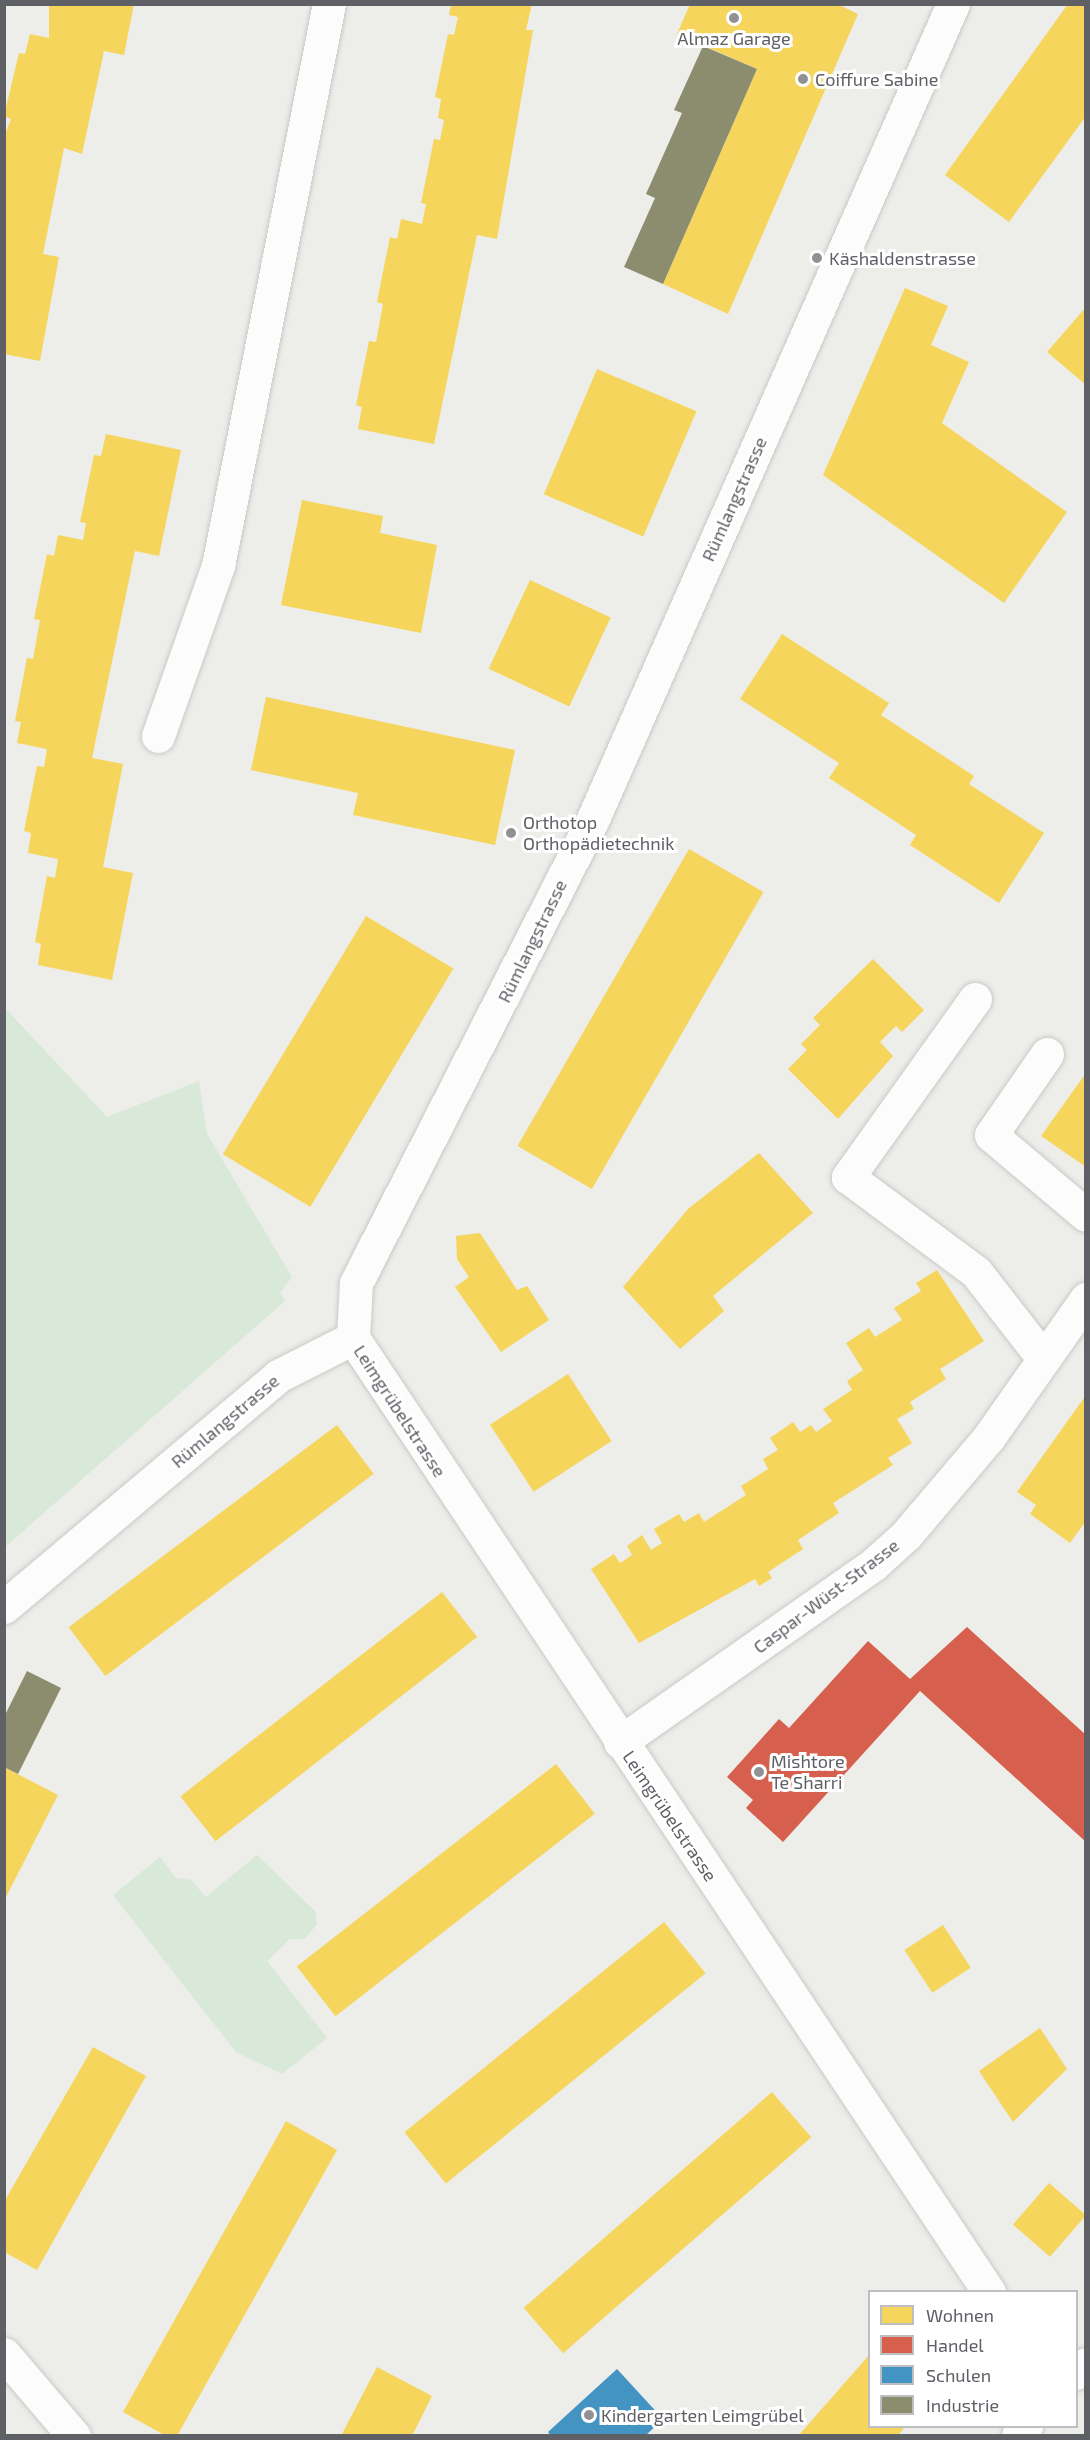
<!DOCTYPE html>
<html>
<head>
<meta charset="utf-8">
<style>
	body { margin:0 }
	#map { position:relative; width:1090px; height:2440px; overflow:hidden; background:#edede9; font-family:"Exo 2",sans-serif }
	div>[style] { position:absolute }
	[style*='--x'] { left:calc(var(--x)*1px); top:calc(var(--y)*1px); width:calc(var(--w)*1px); rotate:calc(var(--a)*1deg) }
	.green>* { inset:0; background:#d8e8d9 }
	.homes>* { inset:0; background:#f6d55c; transform-origin:0 0 }
	.shops>* { inset:0; background:#d6604d }
	.schools>* { inset:0; background:#4393c3 }
	.industry>* { inset:0; background:#8c8c6e }
	.roads { filter:drop-shadow(0 0 2px #c9c9c9) drop-shadow(0 0 2px #c9c9c9) }
	.minor>* { height:33px; margin:-16.5px; padding:0 16.5px; transform-origin:16.5px; border-radius:16.5px; background:#fcfcfc }
	.dots>* { width:16px; height:16px; translate:-50% -50%; box-sizing:border-box; border:3px solid #fff; border-radius:50% }
	span { translate:-50% -50%; white-space:nowrap; text-align:center; line-height:1.15; -webkit-text-stroke:6px #fff; paint-order:stroke }
	.poi-label { font-size:18px; color:#5f6066 }
	.left { translate:0 -50%; text-align:left }
	.street-label { font-size:18px; color:#5f6066 }
	.frame { position:absolute; inset:0; border:6px solid #5f6066; pointer-events:none }
	.legend { position:absolute; left:868px; top:2290px; width:210px; height:138px; box-sizing:border-box; background:#fff; border:2px solid #bfbfc2; margin:0; padding:8px 10px; list-style:none; font-size:18px; color:#5f6066 }
	.legend li { display:flex; align-items:center; gap:12px; height:30px }
	.legend b { width:30px; border:2px solid #bfbfc2 }
</style>
</head>
<body>
<div id="map">
	<div class="green">
		<i style="clip-path:polygon(5px 1008px,107px 1117px,199px 1081px,207px 1134px,292px 1277px,280px 1293px,285px 1301px,5px 1547px)"></i>
		<i style="clip-path:polygon(257px 1855px,315px 1911px,317px 1924px,305px 1939px,290px 1939px,267px 1961px,327px 2038px,282px 2074px,236px 2052px,113px 1895px,160px 1857px,176px 1878px,191px 1880px,206px 1897px)"></i>
	</div>
	<div class="homes">
		<i style="clip-path:polygon(49px 4px,134px 4px,124px 55px,104px 51px,82px 154px,64px 148px,43px 254px,59px 257px,40px 361px,4px 354px,4px 137px,11px 119px,4px 116px,19px 53px,25px 54px,30px 34px,49px 38px)"></i>
		<i style="clip-path:polygon(451px 4px,532px 4px,526px 30px,533px 30px,497px 239px,477px 235px,434px 444px,358px 429px,362px 407px,356px 405px,369px 341px,376px 342px,383px 304px,377px 302px,390px 237px,397px 239px,401px 219px,422px 224px,426px 204px,421px 203px,434px 139px,440px 140px,444px 120px,438px 118px,441px 99px,435px 97px,448px 34px,454px 35px,458px 17px,449px 15px)"></i>
		<i style="clip-path:polygon(690px 4px,837px 4px,858px 14px,728px 314px,663px 284px,757px 69px,677px 34px)"></i>
		<i style="clip-path:polygon(1068px 4px,1086px 4px,1086px 116px,1009px 222px,945px 175px)"></i>
		<i style="clip-path:polygon(905px 288px,948px 306px,931px 345px,969px 362px,942px 423px,1067px 512px,1004px 603px,823px 475px)"></i>
		<i style="clip-path:polygon(1086px 307px,1086px 385px,1047px 352px)"></i>
		<i style="left:597px;top:369px;width:108px;height:136px;rotate:23deg"></i>
		<i style="clip-path:polygon(106px 434px,181px 450px,159px 556px,135px 551px,92px 758px,123px 764px,103px 867px,133px 873px,112px 980px,38px 965px,41px 944px,35px 942px,47px 876px,55px 878px,58px 859px,28px 853px,31px 833px,24px 831px,37px 766px,44px 767px,47px 749px,17px 743px,21px 722px,15px 721px,27px 658px,33px 659px,40px 620px,34px 619px,47px 554px,54px 556px,58px 535px,83px 540px,86px 523px,80px 522px,94px 455px,101px 456px)"></i>
		<i style="clip-path:polygon(302px 500px,383px 516px,380px 533px,437px 545px,421px 633px,281px 605px)"></i>
		<i style="left:530px;top:580px;width:89px;height:98px;rotate:25deg"></i>
		<i style="clip-path:polygon(782px 634px,889px 703px,881px 715px,974px 776px,969px 784px,1044px 833px,999px 903px,910px 845px,916px 835px,829px 778px,839px 763px,740px 699px)"></i>
		<i style="clip-path:polygon(266px 697px,515px 750px,495px 845px,353px 815px,358px 793px,251px 770px)"></i>
		<i style="left:689px;top:849px;width:86px;height:343px;rotate:30deg"></i>
		<i style="left:366px;top:916px;width:102px;height:278px;rotate:31deg"></i>
		<i style="clip-path:polygon(873px 959px,924px 1010px,902px 1032px,896px 1026px,880px 1042px,893px 1056px,838px 1119px,788px 1069px,807px 1050px,801px 1044px,820px 1025px,813px 1018px)"></i>
		<i style="clip-path:polygon(1086px 1073px,1086px 1167px,1041px 1136px)"></i>
		<i style="clip-path:polygon(759px 1153px,813px 1213px,713px 1296px,724px 1311px,680px 1349px,623px 1287px,688px 1209px)"></i>
		<i style="clip-path:polygon(480px 1233px,517px 1290px,527px 1286px,549px 1320px,501px 1352px,455px 1287px,469px 1277px,457px 1259px,456px 1236px)"></i>
		<i style="clip-path:polygon(937px 1270px,984px 1341px,940px 1369px,946px 1379px,910px 1402px,914px 1409px,897px 1419px,912px 1443px,888px 1458px,893px 1465px,833px 1503px,839px 1513px,798px 1540px,803px 1549px,768px 1572px,772px 1578px,759px 1586px,755px 1579px,639px 1643px,591px 1569px,614px 1554px,620px 1563px,632px 1555px,627px 1546px,642px 1535px,651px 1550px,662px 1543px,654px 1529px,679px 1514px,684px 1522px,699px 1513px,704px 1522px,746px 1495px,741px 1486px,768px 1469px,763px 1459px,778px 1450px,770px 1438px,793px 1422px,800px 1432px,811px 1425px,816px 1432px,832px 1421px,823px 1409px,852px 1390px,847px 1381px,863px 1370px,846px 1343px,869px 1328px,875px 1337px,902px 1320px,894px 1308px,921px 1291px,916px 1283px)"></i>
		<i style="left:568px;top:1374px;width:80px;height:93px;rotate:57deg"></i>
		<i style="clip-path:polygon(1086px 1395px,1086px 1521px,1070px 1543px,1030px 1514px,1036px 1505px,1017px 1492px)"></i>
		<i style="left:337px;top:1425px;width:61px;height:336px;rotate:53deg"></i>
		<i style="left:442px;top:1592px;width:57px;height:332px;rotate:52deg"></i>
		<i style="left:556px;top:1764px;width:63px;height:329px;rotate:52deg"></i>
		<i style="clip-path:polygon(4px 1767px,58px 1795px,4px 1901px)"></i>
		<i style="left:664px;top:1922px;width:66px;height:334px;rotate:51deg"></i>
		<i style="left:943px;top:1925px;width:51px;height:46px;rotate:57deg"></i>
		<i style="clip-path:polygon(1040px 2028px,1067px 2069px,1013px 2122px,979px 2071px)"></i>
		<i style="clip-path:polygon(93px 2047px,146px 2076px,37px 2270px,4px 2252px,4px 2202px)"></i>
		<i style="left:772px;top:2092px;width:60px;height:329px;rotate:49deg"></i>
		<i style="clip-path:polygon(286px 2121px,337px 2150px,177px 2436px,166px 2436px,123px 2412px)"></i>
		<i style="left:1049px;top:2183px;width:49px;height:55px;rotate:41deg"></i>
		<i style="clip-path:polygon(870px 2354px,870px 2426px,906px 2426px,897px 2436px,798px 2436px)"></i>
		<i style="clip-path:polygon(377px 2367px,432px 2396px,412px 2436px,341px 2436px)"></i>
	</div>
	<div class="shops">
		<i style="clip-path:polygon(967px 1627px,1086px 1735px,1086px 1842px,920px 1691px,783px 1842px,746px 1808px,753px 1800px,727px 1777px,779px 1719px,789px 1728px,868px 1641px,910px 1679px)"></i>
	</div>
	<div class="schools">
		<i style="clip-path:polygon(617px 2369px,663px 2419px,645px 2436px,551px 2436px,548px 2432px)"></i>
	</div>
	<div class="industry">
		<i style="clip-path:polygon(703px 46px,757px 69px,663px 284px,624px 267px,655px 198px,646px 194px,682px 113px,674px 110px)"></i>
		<i style="clip-path:polygon(27px 1671px,61px 1688px,18px 1774px,4px 1767px,4px 1717px)"></i>
	</div>
	<div class="roads">
		<div class="minor">
			<i style="--x:158;--y:736;--w:180;--a:-70.6"></i>
			<i style="--x:218;--y:566;--w:573;--a:-78.83"></i>
			<i style="--x:975;--y:999;--w:219;--a:125.5"></i>
			<i style="--x:848;--y:1177;--w:159;--a:36.6"></i>
			<i style="--x:976;--y:1272;--w:109;--a:52.1"></i>
			<i style="--x:1047;--y:1054;--w:98;--a:124.7"></i>
			<i style="--x:991;--y:1135;--w:124;--a:40.1"></i>
			<i style="--x:353;--y:1338;--w:55;--a:-86.9"></i>
			<i style="--x:356;--y:1283;--w:519;--a:-62.94"></i>
			<i style="--x:592;--y:821;--w:893;--a:-66.16"></i>
			<i style="--x:353;--y:1338;--w:1147;--a:56.31"></i>
			<i style="--x:4;--y:1607;--w:358;--a:-40.1"></i>
			<i style="--x:278;--y:1376;--w:84;--a:-26.9"></i>
			<i style="--x:620;--y:1742;--w:310;--a:-35"></i>
			<i style="--x:874;--y:1564;--w:43;--a:-42.2"></i>
			<i style="--x:906;--y:1535;--w:128;--a:-49.7"></i>
			<i style="--x:989;--y:1437;--w:169;--a:-54.9"></i>
			<i style="--x:4;--y:2354;--w:108;--a:49.5"></i>
			<i style="--x:1076;--y:2373;--w:13;--a:-42"></i>
			<i style="--x:1018;--y:2436;--w:13;--a:-51"></i>
		</div>
	</div>
	<div class="dots">
		<i style="left:734px;top:18px;background:#919194"></i>
		<i style="left:803px;top:79px;background:#919194"></i>
		<i style="left:817px;top:258px;background:#919194"></i>
		<i style="left:511px;top:833px;background:#919194"></i>
		<i style="left:759px;top:1772px;background:#919194"></i>
		<i style="left:589px;top:2415px;background:#919194"></i>
	</div>
	<div class="poi-label">
		<span style="left:734px;top:38px">Almaz Garage</span>
		<span class="left" style="left:815px;top:79px">Coiffure Sabine</span>
		<span class="left" style="left:829px;top:258px">Käshaldenstrasse</span>
		<span class="left" style="left:523px;top:833px">Orthotop<br>Orthopädietechnik</span>
		<span class="left" style="left:771px;top:1772px">Mishtore<br>Te Sharri</span>
		<span class="left" style="left:601px;top:2415px">Kindergarten Leimgrübel</span>
	</div>
	<div class="street-label">
		<span style="left:734px;top:499px;rotate:-66deg">Rümlangstrasse</span>
		<span style="left:532px;top:941px;rotate:-64deg">Rümlangstrasse</span>
		<span style="left:400px;top:1411px;rotate:57deg">Leimgrübelstrasse</span>
		<span style="left:225px;top:1421px;rotate:-40deg">Rümlangstrasse</span>
		<span style="left:826px;top:1596px;rotate:-37deg">Caspar-Wüst-Strasse</span>
		<span style="left:670px;top:1816px;rotate:56deg">Leimgrübelstrasse</span>
	</div>
	<div class="frame"></div>
	<ul class="legend">
	<li><b style="height:16px;background:#f6d55c"></b>Wohnen</li>
	<li><b style="height:16px;background:#d6604d"></b>Handel</li>
	<li><b style="height:16px;background:#4393c3"></b>Schulen</li>
	<li><b style="height:16px;background:#8c8c6e"></b>Industrie</li>
	</ul>
</div>
</body>
</html>
